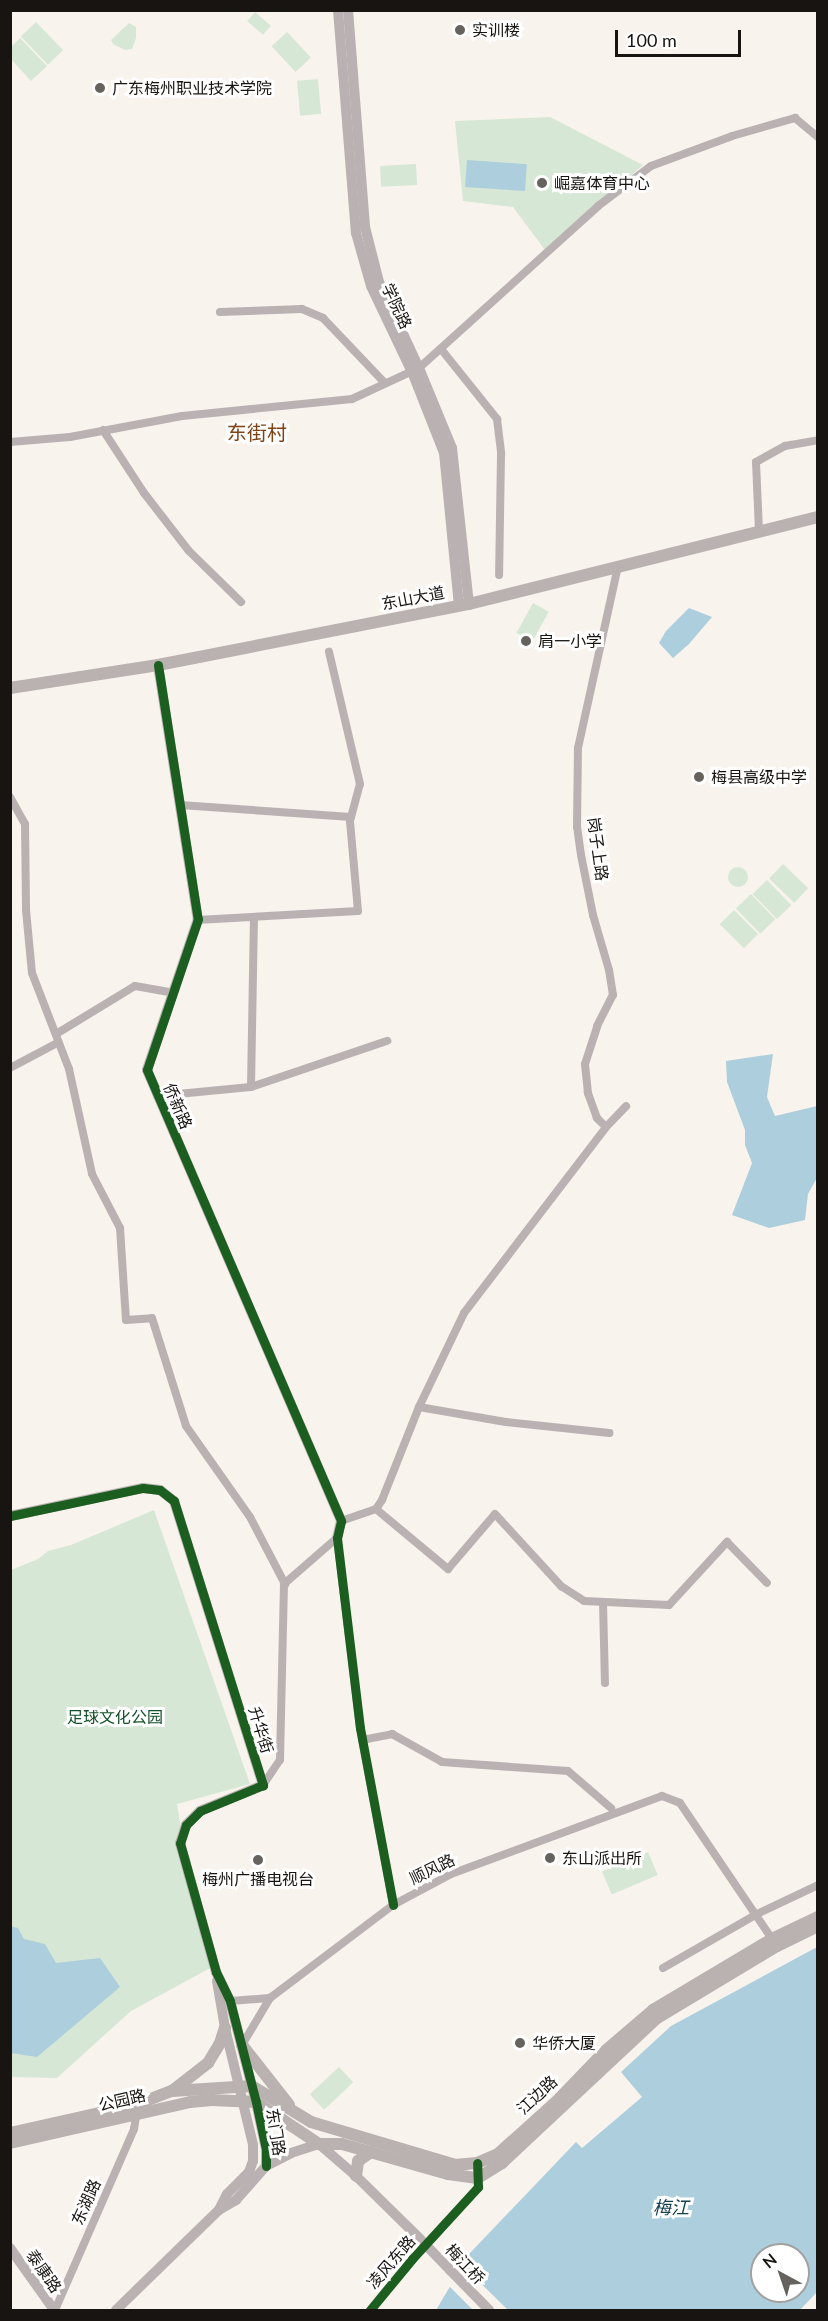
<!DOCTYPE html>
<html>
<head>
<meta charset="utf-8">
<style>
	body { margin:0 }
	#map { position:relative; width:828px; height:2321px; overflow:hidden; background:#f9f3ee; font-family:Lato,"Noto Sans SC",sans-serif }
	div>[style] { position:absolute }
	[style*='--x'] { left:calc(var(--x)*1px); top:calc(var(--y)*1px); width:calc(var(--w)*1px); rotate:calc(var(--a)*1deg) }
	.green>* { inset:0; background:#d6e7d5; transform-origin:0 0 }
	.round { border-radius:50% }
	.water>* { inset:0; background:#adcedc; transform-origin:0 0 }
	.pier>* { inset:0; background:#f9f3ee }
	.minor-tunnel>* { height:8px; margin-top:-4px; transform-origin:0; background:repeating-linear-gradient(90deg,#d7d2cd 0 8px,transparent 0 12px) }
	.minor>* { height:8px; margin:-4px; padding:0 4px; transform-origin:4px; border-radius:4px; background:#bab2b2 }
	.tertiary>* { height:10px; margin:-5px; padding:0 5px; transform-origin:5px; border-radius:5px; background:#bab2b2 }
	.secondary>* { height:12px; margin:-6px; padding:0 6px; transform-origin:6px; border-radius:6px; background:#b9b2b0 }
	.tertiary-bridge>* { height:10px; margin:-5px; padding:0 5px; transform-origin:5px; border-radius:5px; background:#bab2b2 }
	.cycleway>* { height:9px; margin:-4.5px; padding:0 4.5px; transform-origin:4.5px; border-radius:4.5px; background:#1b5e20 }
	.dots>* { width:16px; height:16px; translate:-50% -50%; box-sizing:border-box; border:3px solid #fff; border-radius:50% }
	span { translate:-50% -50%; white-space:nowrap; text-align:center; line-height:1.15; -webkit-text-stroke:6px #fff; paint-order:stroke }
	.poi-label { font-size:16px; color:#171411 }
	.left { translate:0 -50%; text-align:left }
	.street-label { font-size:16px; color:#171411 }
	.park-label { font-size:16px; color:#114f27 }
	.water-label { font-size:18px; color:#154151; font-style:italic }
	.quarter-label { font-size:20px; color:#7f4316 }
	.frame { position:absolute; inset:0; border:12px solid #171411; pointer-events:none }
	.north { position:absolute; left:750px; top:2243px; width:60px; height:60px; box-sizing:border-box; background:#fff; border:2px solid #a2a1a0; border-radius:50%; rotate:320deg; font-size:16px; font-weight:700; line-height:24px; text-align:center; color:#171411 }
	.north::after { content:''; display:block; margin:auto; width:21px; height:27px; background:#66625e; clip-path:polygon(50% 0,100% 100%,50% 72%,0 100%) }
	.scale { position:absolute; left:615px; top:30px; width:126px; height:27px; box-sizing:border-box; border:3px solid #171411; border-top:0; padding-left:8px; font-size:18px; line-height:21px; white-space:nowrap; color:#171411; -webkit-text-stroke:4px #fff; paint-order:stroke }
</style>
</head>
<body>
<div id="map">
	<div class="green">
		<i style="left:255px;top:12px;width:21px;height:12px;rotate:41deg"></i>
		<i style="left:36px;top:22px;width:39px;height:21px;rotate:46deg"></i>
		<i style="clip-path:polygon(129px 23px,136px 27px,136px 38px,132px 49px,126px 50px,114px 45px,111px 40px)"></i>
		<i style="left:287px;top:32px;width:35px;height:21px;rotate:47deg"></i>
		<i style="clip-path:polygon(20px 38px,47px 66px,31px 81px,11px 59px,11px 47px)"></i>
		<i style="left:318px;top:79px;width:35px;height:21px;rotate:85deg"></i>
		<i style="clip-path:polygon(550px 117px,643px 165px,545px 250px,513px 207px,463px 201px,455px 121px)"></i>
		<i style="left:416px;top:164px;width:21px;height:36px;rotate:87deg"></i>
		<i style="left:533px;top:603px;width:18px;height:34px;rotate:29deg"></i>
		<i style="left:783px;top:864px;width:35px;height:20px;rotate:44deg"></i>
		<i class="round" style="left:728px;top:867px;width:20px;height:20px"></i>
		<i style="left:767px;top:880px;width:35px;height:20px;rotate:46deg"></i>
		<i style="left:751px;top:894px;width:35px;height:21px;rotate:46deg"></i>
		<i style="left:734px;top:910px;width:34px;height:20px;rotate:45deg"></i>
		<i style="clip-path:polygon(154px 1510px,250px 1784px,177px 1804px,187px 1865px,214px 1966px,131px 2011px,57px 2078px,11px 2077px,11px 1570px,38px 1559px,48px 1551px,71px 1545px)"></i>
		<i style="left:648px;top:1852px;width:25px;height:50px;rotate:67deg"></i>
		<i style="left:339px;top:2067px;width:21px;height:40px;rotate:47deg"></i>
	</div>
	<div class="water">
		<i style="left:467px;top:160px;width:60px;height:27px;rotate:4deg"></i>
		<i style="clip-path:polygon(689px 608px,712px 617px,689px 644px,673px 658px,659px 643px,666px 631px)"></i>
		<i style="clip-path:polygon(773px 1054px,767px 1097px,775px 1116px,817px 1106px,818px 1176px,808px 1194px,805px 1220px,769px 1228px,732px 1215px,752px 1163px,745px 1145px,745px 1130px,727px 1082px,726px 1061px)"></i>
		<i style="clip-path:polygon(10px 1926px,18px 1928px,24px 1939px,45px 1944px,56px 1963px,100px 1958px,120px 1987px,37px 2057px,11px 2053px)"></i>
		<i style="clip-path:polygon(evenodd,817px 1947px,817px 2292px,800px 2310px,436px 2310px,470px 2253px,576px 2142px,582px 2148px,642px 2097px,621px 2072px,671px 2026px,817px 1947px,762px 2255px,798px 2255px,798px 2291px,762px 2291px,762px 2255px)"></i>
	</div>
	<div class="pier">
		<i style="clip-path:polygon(460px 2263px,508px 2310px,473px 2310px,447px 2284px)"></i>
	</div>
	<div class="minor-tunnel">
		<i style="--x:436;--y:2234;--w:63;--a:-48.2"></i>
	</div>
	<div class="minor">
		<i style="--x:220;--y:312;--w:82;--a:-2.1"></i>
		<i style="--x:302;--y:309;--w:23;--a:23"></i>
		<i style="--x:323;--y:318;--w:90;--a:46.4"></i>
		<i style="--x:441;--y:349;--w:90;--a:51.3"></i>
		<i style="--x:497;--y:419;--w:35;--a:83"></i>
		<i style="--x:501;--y:454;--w:121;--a:90.9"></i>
		<i style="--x:103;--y:430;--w:75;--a:56.9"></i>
		<i style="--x:144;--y:493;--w:73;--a:52.2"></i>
		<i style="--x:189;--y:551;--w:73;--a:44.4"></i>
		<i style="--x:10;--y:442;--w:60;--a:-4.8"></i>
		<i style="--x:70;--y:437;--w:114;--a:-10.6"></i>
		<i style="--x:182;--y:416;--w:171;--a:-5.7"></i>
		<i style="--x:352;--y:399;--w:74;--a:-24.8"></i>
		<i style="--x:419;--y:368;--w:241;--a:-42.1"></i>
		<i style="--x:598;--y:206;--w:66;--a:-37"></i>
		<i style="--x:651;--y:166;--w:86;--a:-20.3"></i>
		<i style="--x:732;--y:136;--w:66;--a:-15.9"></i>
		<i style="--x:795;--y:118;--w:30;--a:40"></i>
		<i style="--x:759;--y:531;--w:69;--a:-92.5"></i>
		<i style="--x:756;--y:462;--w:33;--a:-29"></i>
		<i style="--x:785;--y:446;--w:34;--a:-10"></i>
		<i style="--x:10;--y:797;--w:31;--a:61"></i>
		<i style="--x:25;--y:824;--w:86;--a:89.3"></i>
		<i style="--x:26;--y:910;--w:63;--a:84.6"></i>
		<i style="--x:32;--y:973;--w:103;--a:68.9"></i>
		<i style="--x:69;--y:1069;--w:107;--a:77.6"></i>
		<i style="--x:92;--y:1174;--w:61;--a:62.6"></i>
		<i style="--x:120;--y:1228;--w:92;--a:86.3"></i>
		<i style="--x:126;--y:1320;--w:26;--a:-4"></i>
		<i style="--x:152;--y:1318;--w:113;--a:72.5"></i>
		<i style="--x:186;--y:1426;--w:111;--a:54.9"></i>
		<i style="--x:250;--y:1517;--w:76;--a:62.4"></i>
		<i style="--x:180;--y:805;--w:171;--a:4"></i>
		<i style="--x:197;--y:920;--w:161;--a:-3.2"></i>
		<i style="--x:358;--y:911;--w:90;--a:-95.1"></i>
		<i style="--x:350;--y:821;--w:38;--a:-75"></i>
		<i style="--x:360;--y:784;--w:136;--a:-103.2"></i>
		<i style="--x:56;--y:1034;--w:92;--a:-31.3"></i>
		<i style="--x:135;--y:986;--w:39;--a:10"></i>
		<i style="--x:10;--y:1068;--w:55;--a:-28"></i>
		<i style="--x:251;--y:1087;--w:170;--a:-89"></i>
		<i style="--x:157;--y:1096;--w:94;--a:-5.5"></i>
		<i style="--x:251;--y:1087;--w:144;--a:-18.7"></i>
		<i style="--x:606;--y:1127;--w:13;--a:-135"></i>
		<i style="--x:597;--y:1118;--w:27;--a:-110"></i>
		<i style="--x:588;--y:1093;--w:29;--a:-96"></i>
		<i style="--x:585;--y:1064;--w:40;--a:-72"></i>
		<i style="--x:597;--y:1026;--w:35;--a:-63"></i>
		<i style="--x:613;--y:995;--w:25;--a:-99"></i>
		<i style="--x:609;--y:970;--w:57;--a:-106.2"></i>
		<i style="--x:593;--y:915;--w:61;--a:-101.3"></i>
		<i style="--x:581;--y:855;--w:28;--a:-98"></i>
		<i style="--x:577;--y:827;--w:79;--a:-89.3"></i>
		<i style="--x:578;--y:748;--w:186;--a:-77.6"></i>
		<i style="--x:419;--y:1407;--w:88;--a:9.8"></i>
		<i style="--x:506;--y:1422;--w:104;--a:6.1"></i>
		<i style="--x:376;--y:1509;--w:94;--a:39.8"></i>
		<i style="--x:448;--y:1569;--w:72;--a:-49.5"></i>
		<i style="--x:495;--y:1514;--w:98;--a:47.5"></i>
		<i style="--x:561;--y:1586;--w:27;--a:33"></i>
		<i style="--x:584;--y:1601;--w:85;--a:2.7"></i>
		<i style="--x:669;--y:1605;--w:86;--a:-47.4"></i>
		<i style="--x:727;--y:1542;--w:57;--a:45.7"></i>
		<i style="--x:341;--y:1521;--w:37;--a:-19"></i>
		<i style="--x:376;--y:1509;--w:11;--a:-56"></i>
		<i style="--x:382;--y:1500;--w:100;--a:-68.3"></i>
		<i style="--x:419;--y:1407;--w:104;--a:-64.4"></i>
		<i style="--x:464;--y:1313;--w:234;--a:-52.6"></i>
		<i style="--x:606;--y:1127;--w:29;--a:-46"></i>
		<i style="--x:603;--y:1602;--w:81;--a:88.6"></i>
		<i style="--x:362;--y:1740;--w:31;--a:-11"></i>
		<i style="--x:392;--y:1734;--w:57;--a:29.2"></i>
		<i style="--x:442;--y:1762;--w:126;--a:4.1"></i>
		<i style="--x:568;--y:1771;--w:57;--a:40.7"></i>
		<i style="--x:263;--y:1785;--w:30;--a:-56"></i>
		<i style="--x:280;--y:1760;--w:176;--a:-88.7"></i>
		<i style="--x:284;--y:1584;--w:70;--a:-41"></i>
		<i style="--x:337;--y:1538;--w:191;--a:83.1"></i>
		<i style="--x:360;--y:1728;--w:180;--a:79.4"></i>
		<i style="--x:663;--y:1968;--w:108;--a:-29.9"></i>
		<i style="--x:757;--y:1914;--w:68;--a:-25.4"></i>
		<i style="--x:230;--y:2001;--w:40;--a:-4.3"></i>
		<i style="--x:242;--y:2045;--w:55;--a:-59.2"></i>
		<i style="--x:270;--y:1998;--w:154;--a:-37.1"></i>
		<i style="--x:393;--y:1905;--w:66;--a:-28.1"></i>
		<i style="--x:451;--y:1874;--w:225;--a:-20.3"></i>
		<i style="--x:662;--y:1796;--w:19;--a:21"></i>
		<i style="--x:680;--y:1803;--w:164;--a:55.9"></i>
		<i style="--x:477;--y:2163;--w:24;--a:88"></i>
		<i style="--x:55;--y:2310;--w:197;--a:-66.4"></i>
		<i style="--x:134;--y:2129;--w:18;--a:-81"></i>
		<i style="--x:370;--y:2310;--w:66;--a:-50.5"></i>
		<i style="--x:412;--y:2259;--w:35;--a:-46"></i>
	</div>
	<div class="tertiary">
		<i style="--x:338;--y:10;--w:224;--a:85.4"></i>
		<i style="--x:356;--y:233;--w:55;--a:74.2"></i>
		<i style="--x:371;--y:286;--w:95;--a:64.5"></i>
		<i style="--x:412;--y:372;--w:87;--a:68.4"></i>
		<i style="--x:444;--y:453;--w:154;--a:84.4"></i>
		<i style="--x:348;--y:10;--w:218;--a:85.5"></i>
		<i style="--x:365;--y:227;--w:57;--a:75.7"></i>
		<i style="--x:379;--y:282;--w:95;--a:65.1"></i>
		<i style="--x:419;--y:368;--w:87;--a:67.6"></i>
		<i style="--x:452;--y:448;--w:157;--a:83.8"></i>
		<i style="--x:158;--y:665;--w:257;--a:81.1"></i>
		<i style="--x:198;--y:919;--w:159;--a:108.7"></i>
		<i style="--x:147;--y:1070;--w:491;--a:66.7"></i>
		<i style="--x:341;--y:1521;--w:17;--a:103"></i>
		<i style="--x:10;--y:1516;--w:136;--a:-11.9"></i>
		<i style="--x:143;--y:1488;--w:17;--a:7"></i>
		<i style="--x:160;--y:1490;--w:18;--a:38"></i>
		<i style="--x:174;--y:1501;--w:298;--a:72.6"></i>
		<i style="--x:263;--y:1785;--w:68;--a:157.6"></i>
		<i style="--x:200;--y:1811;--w:20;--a:135"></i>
		<i style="--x:186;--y:1825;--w:19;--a:108"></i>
		<i style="--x:180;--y:1843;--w:134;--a:74.4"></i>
		<i style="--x:216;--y:1972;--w:32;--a:64"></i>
		<i style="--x:230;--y:2001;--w:104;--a:75.6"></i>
		<i style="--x:256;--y:2102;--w:48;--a:78"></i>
		<i style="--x:266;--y:2149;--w:17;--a:90"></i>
		<i style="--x:217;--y:1981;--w:48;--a:80.3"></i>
		<i style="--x:225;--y:2028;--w:120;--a:76.5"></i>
		<i style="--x:253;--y:2145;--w:16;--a:90"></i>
		<i style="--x:253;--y:2161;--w:12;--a:110"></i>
		<i style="--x:249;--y:2172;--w:31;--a:135"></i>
		<i style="--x:227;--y:2194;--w:18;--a:117"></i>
		<i style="--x:10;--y:2248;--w:76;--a:54.6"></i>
		<i style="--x:450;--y:2270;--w:56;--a:45.7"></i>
		<i style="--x:116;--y:2310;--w:144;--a:-44.2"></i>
		<i style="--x:219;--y:2210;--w:20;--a:-30"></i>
		<i style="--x:236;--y:2200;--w:45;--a:-48.6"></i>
		<i style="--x:266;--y:2166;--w:28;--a:-27"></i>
		<i style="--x:291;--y:2153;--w:29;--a:-18"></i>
		<i style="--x:319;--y:2144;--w:49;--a:40.9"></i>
		<i style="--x:356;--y:2176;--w:88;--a:44.5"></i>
	</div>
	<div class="secondary">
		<i style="--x:10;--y:688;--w:150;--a:-8.8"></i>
		<i style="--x:158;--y:665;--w:317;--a:-11.1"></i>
		<i style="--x:469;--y:604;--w:360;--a:-14"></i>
		<i style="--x:242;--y:2045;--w:76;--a:51.9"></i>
		<i style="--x:172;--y:2091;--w:46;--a:-37.9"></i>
		<i style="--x:208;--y:2063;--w:23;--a:-59"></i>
		<i style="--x:220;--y:2043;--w:16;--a:-72"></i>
		<i style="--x:10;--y:2133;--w:128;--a:-12.6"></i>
		<i style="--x:135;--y:2105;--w:40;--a:-21"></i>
		<i style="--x:172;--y:2091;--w:80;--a:-3.6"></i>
		<i style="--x:252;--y:2086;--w:69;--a:31.4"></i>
		<i style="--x:311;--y:2122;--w:150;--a:16.6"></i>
		<i style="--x:455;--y:2165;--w:22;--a:-5"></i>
		<i style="--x:477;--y:2163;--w:23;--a:-23"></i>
		<i style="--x:498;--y:2154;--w:82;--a:-42"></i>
		<i style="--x:559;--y:2099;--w:65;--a:-46.2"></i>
		<i style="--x:604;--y:2052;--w:65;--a:-40.6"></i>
		<i style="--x:653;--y:2010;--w:139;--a:-30.8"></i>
		<i style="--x:772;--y:1939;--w:51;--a:-25.6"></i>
		<i style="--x:10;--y:2143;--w:185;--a:-12.8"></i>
		<i style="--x:190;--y:2102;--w:22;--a:-5"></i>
		<i style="--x:212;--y:2100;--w:44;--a:2.6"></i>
		<i style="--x:256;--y:2102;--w:76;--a:33.7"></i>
		<i style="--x:319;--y:2144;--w:23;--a:0"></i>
		<i style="--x:342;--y:2144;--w:110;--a:15.8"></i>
		<i style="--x:448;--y:2174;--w:30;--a:8"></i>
		<i style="--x:478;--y:2178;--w:28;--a:-32"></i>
		<i style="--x:502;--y:2163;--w:212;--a:-43.1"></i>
		<i style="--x:657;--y:2018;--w:140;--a:-31"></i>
		<i style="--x:777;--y:1946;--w:46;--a:-26"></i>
		<i style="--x:356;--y:2176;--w:15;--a:-82"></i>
		<i style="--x:358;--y:2161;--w:16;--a:-35"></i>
	</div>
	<div class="tertiary-bridge">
		<i style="--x:419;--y:2238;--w:45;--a:45.9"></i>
	</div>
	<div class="cycleway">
		<i style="--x:158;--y:665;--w:257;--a:81.1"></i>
		<i style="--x:198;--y:919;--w:159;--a:108.7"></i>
		<i style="--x:147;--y:1070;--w:491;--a:66.7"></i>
		<i style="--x:341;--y:1521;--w:17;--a:103"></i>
		<i style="--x:337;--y:1538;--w:191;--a:83.1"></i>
		<i style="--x:360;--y:1728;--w:180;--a:79.4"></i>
		<i style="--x:10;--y:1516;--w:136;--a:-11.9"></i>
		<i style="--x:143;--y:1488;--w:17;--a:7"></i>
		<i style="--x:160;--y:1490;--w:18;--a:38"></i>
		<i style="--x:174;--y:1501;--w:298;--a:72.6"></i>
		<i style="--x:263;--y:1785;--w:68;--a:157.6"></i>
		<i style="--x:200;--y:1811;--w:20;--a:135"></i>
		<i style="--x:186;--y:1825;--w:19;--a:108"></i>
		<i style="--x:180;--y:1843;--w:134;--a:74.4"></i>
		<i style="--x:216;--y:1972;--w:32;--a:64"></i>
		<i style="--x:230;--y:2001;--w:104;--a:75.6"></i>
		<i style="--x:256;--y:2102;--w:48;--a:78"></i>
		<i style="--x:266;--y:2149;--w:17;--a:90"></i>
		<i style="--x:370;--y:2310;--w:66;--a:-50.5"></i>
		<i style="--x:412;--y:2259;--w:98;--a:-47.5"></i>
		<i style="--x:478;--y:2187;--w:24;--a:-92"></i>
	</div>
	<div class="dots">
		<i style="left:460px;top:30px;background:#66625e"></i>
		<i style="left:100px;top:88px;background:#66625e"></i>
		<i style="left:542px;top:183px;background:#66625e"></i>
		<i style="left:526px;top:641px;background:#66625e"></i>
		<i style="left:699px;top:777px;background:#66625e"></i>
		<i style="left:550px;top:1858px;background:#66625e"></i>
		<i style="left:258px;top:1860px;background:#66625e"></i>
		<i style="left:520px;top:2043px;background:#66625e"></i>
	</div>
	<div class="poi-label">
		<span class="left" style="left:472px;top:30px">实训楼</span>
		<span class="left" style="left:112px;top:88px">广东梅州职业技术学院</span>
		<span class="left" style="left:554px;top:183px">崛嘉体育中心</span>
		<span class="left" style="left:538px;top:641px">肩一小学</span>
		<span class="left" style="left:711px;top:777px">梅县高级中学</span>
		<span class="left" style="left:562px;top:1858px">东山派出所</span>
		<span style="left:258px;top:1879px">梅州广播电视台</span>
		<span class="left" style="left:532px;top:2043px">华侨大厦</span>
	</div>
	<div class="street-label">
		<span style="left:397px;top:306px;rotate:65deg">学院路</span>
		<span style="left:413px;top:598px;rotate:-11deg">东山大道</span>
		<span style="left:598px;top:849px;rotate:82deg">岗子上路</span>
		<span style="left:178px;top:1106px;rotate:67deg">侨新路</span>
		<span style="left:261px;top:1730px;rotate:73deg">升华街</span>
		<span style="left:432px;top:1869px;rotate:-26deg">顺风路</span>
		<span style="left:537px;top:2095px;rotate:-43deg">江边路</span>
		<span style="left:122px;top:2100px;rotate:-13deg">公园路</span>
		<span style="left:276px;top:2132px;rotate:81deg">东门路</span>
		<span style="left:86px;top:2202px;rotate:-66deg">东湖路</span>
		<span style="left:391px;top:2262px;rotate:-49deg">凌风东路</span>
		<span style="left:465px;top:2264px;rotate:46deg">梅江桥</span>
		<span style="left:44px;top:2271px;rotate:55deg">泰康路</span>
	</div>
	<div class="park-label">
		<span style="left:115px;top:1717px">足球文化公园</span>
	</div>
	<div class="water-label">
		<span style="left:671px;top:2207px">梅江</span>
	</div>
	<div class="quarter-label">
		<span style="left:257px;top:432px">东街村</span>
	</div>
	<div class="frame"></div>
	<div class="north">N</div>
	<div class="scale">100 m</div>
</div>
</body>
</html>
